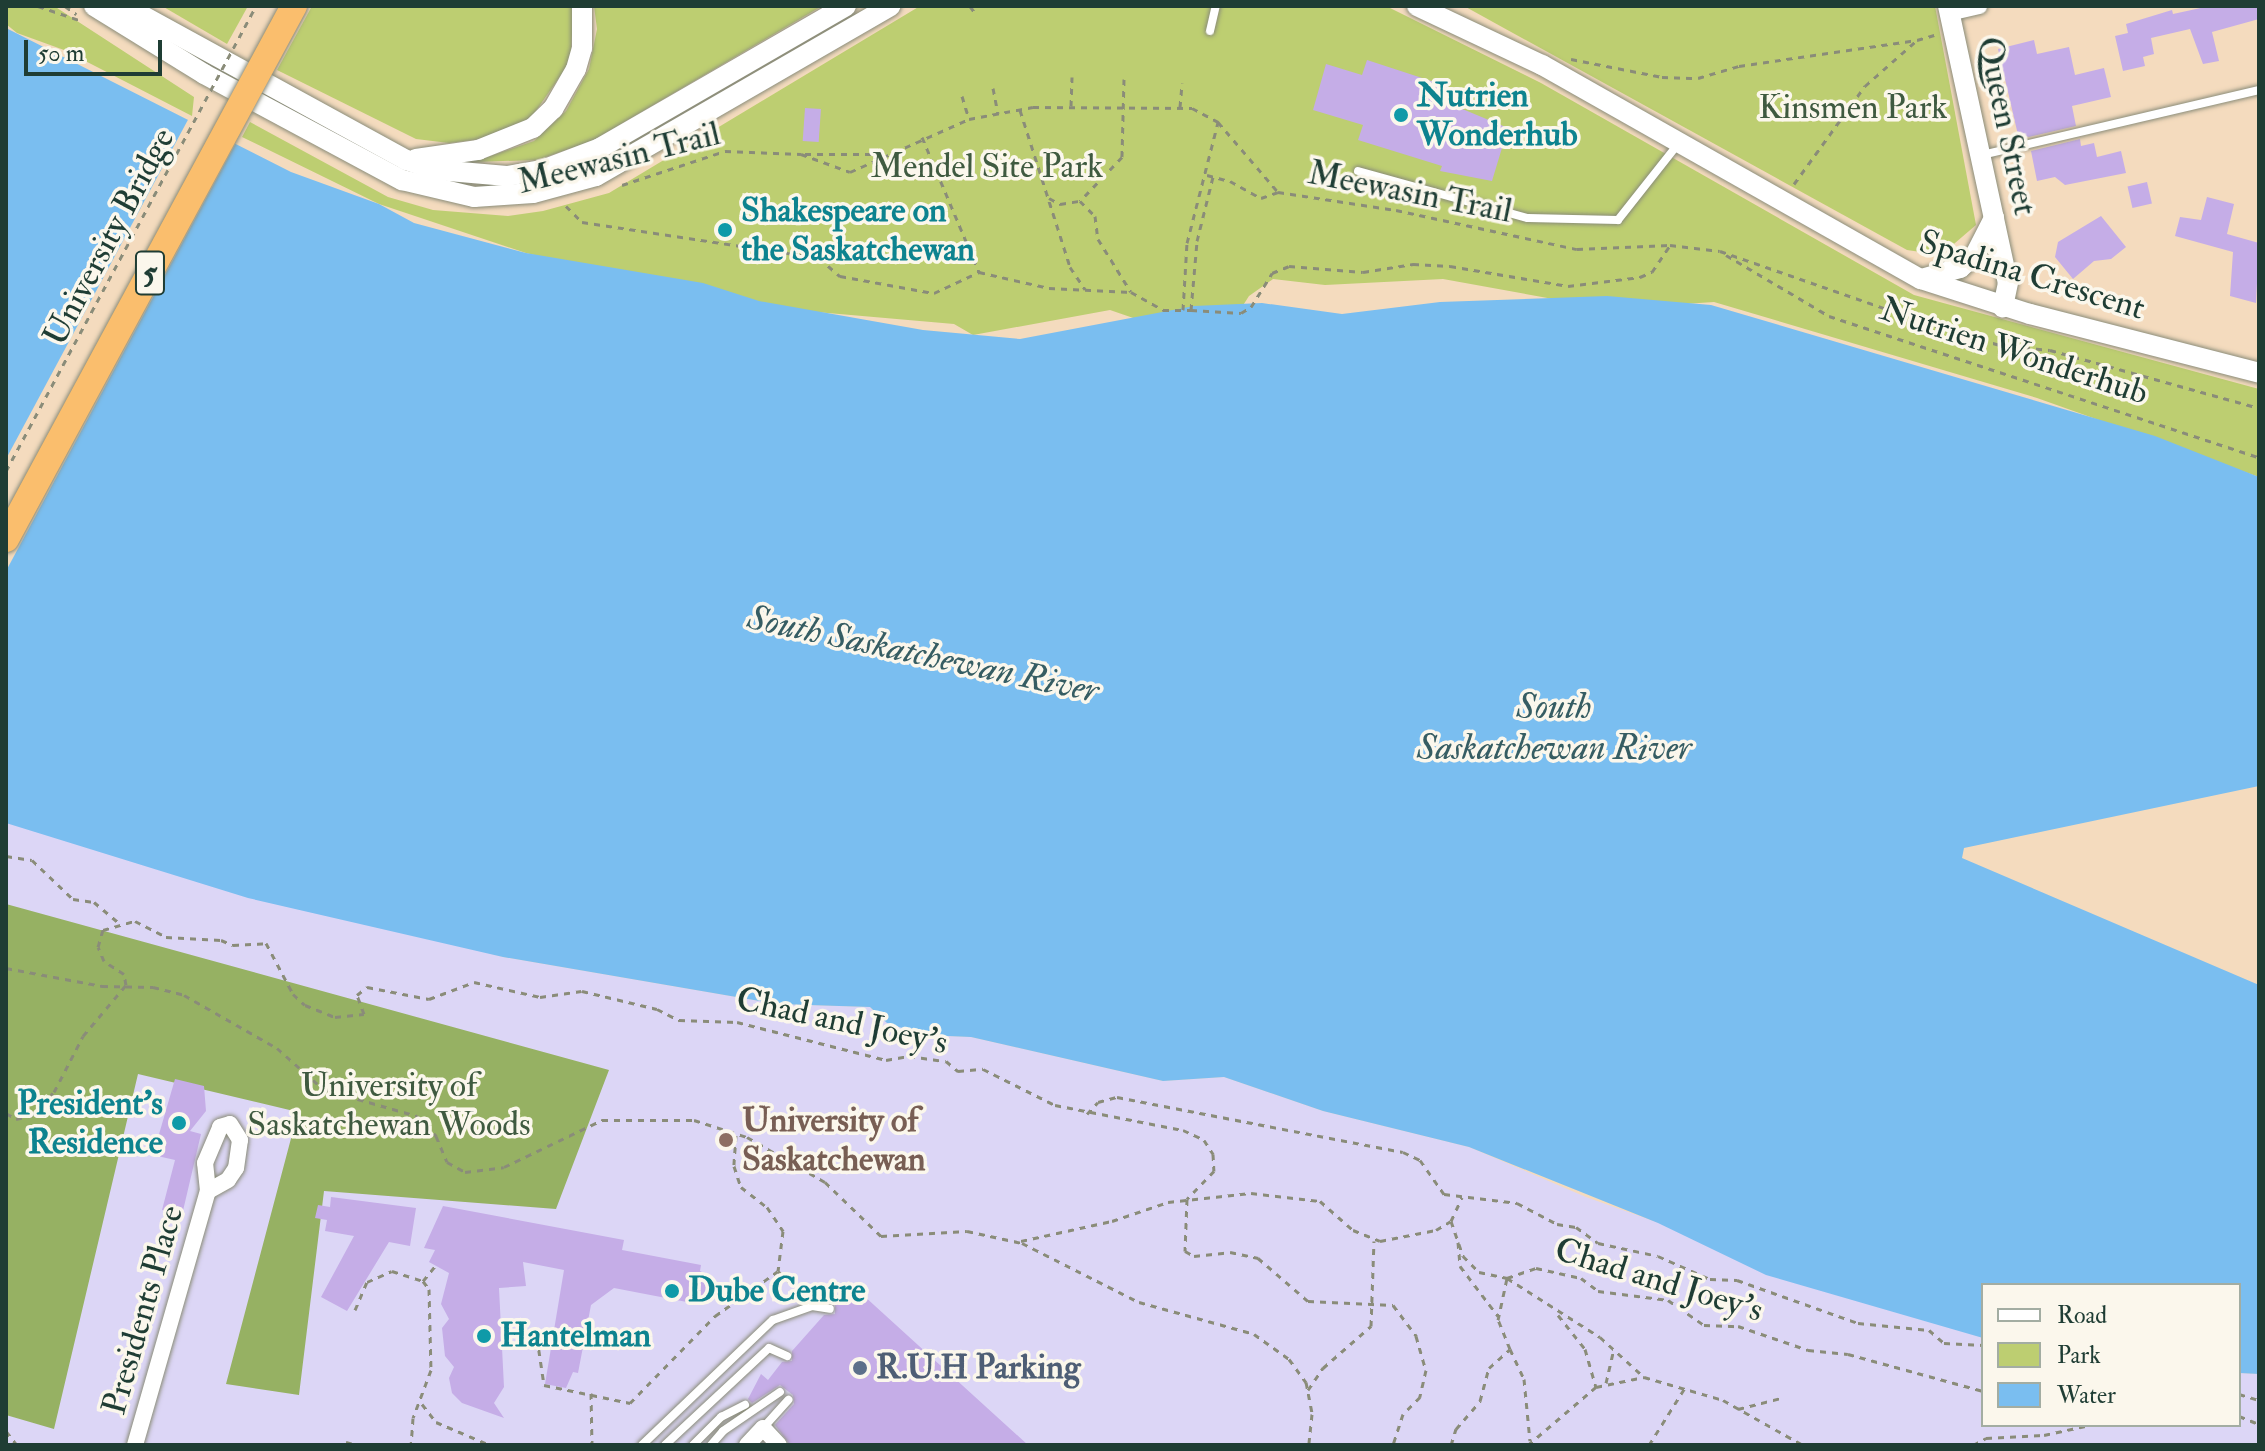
<!DOCTYPE html>
<html>
<head>
<meta charset="utf-8">
<style>
	body { margin:0 }
	#map { position:relative; width:2265px; height:1451px; overflow:hidden; background:#f4dbbe; font-family:"IM FELL Double Pica",serif }
	div>[style] { position:absolute }
	[style*='--x'] { left:calc(var(--x)*1px); top:calc(var(--y)*1px); width:calc(var(--w)*1px); rotate:calc(var(--a)*1deg) }
	.built>* { inset:0; background:#dcd6f6 }
	.green>* { inset:0; background:#bdce71 }
	.forest>* { inset:0; background:#96b163 }
	.water>* { inset:0; background:#7abef0 }
	.pier>* { inset:0; background:#f4dbbe }
	.building>* { inset:0; background:#c5ade7; transform-origin:0 0 }
	.path>* { height:3px; margin-top:-1.5px; transform-origin:0; background:repeating-linear-gradient(90deg,#8a8c79 0 6px,transparent 0 12px) }
	.roads { filter:drop-shadow(0 0 2px #8a8c79) drop-shadow(0 0 2px #8a8c79) }
	.service>* { height:8px; margin:-4px; padding:0 4px; transform-origin:4px; border-radius:4px; background:#fff }
	.minor>* { height:16px; margin:-8px; padding:0 8px; transform-origin:8px; border-radius:8px; background:#fff }
	.tertiary>* { height:20px; margin:-10px; padding:0 10px; transform-origin:10px; border-radius:10px; background:#fff }
	.path-bridge>* { height:3px; margin-top:-1.5px; transform-origin:0; background:repeating-linear-gradient(90deg,#8a8c79 0 6px,transparent 0 12px) }
	.bridges { filter:drop-shadow(0 0 2px #8a8c79) drop-shadow(0 0 2px #8a8c79) }
	.primary-bridge>* { height:26px; margin:-13px; padding:0 13px; transform-origin:13px; border-radius:13px; background:#fabe6d }
	.dots>* { width:22px; height:22px; translate:-50% -50%; box-sizing:border-box; border:4px solid #fbf7ec; border-radius:50% }
	span { translate:-50% -50%; white-space:nowrap; text-align:center; line-height:1.15; -webkit-text-stroke:7px #fbf7ec; paint-order:stroke }
	.shield-label span { padding:2px 6px; background:#fbf7ec; border:2px solid; border-radius:6px; -webkit-text-stroke-width:0 }
	.shield-label { font-size:32px; color:#1f3d34; font-weight:700 }
	.culture-label { font-size:34px; color:#0d838f; font-weight:700 }
	.left { translate:0 -50%; text-align:left }
	.right { translate:-100% -50%; text-align:right }
	.park-label { font-size:34px; color:#3f5a40 }
	.street-label { font-size:34px; color:#1f3d34 }
	.education-label { font-size:34px; color:#785e54; font-weight:700 }
	.service-label { font-size:34px; color:#4e5e75; font-weight:700 }
	.water-label { font-size:36px; color:#365d63; font-style:italic }
	.frame { position:absolute; inset:0; border:8px solid #1f3d34; pointer-events:none }
	.legend { position:absolute; left:1981px; top:1283px; width:260px; height:144px; box-sizing:border-box; background:#fbf7ec; border:2px solid #a3ada2; margin:0; padding:10px 14px; list-style:none; font-size:24px; color:#1f3d34 }
	.legend li { display:flex; align-items:center; gap:16px; height:40px }
	.legend b { width:40px; border:2px solid #a3ada2 }
	.scale { position:absolute; left:24px; top:40px; width:138px; height:36px; box-sizing:border-box; border:4px solid #1f3d34; border-top:0; padding-left:10px; font-size:24px; line-height:28px; white-space:nowrap; color:#1f3d34; -webkit-text-stroke:6px #fbf7ec; paint-order:stroke }
</style>
</head>
<body>
<div id="map">
	<div class="built">
		<i style="clip-path:polygon(6px 821px,503px 957px,777px 1004px,870px 1007px,878px 1017px,923px 1035px,971px 1037px,1163px 1081px,1224px 1077px,1323px 1111px,1469px 1147px,1586px 1197px,1983px 1338px,1983px 1425px,2239px 1425px,2239px 1373px,2259px 1374px,2259px 1445px,6px 1445px)"></i>
	</div>
	<div class="green">
		<i style="clip-path:polygon(6px 6px,54px 6px,194px 97px,192px 116px,64px 50px,17px 33px,6px 24px)"></i>
		<i style="clip-path:polygon(162px 6px,248px 6px,227px 44px)"></i>
		<i style="clip-path:polygon(312px 6px,574px 6px,570px 62px,531px 118px,490px 138px,449px 143px,416px 139px,277px 70px)"></i>
		<i style="clip-path:polygon(594px 6px,822px 6px,592px 141px,537px 160px,473px 162px,534px 141px,566px 111px,589px 69px,597px 29px)"></i>
		<i style="clip-path:polygon(920px 6px,1386px 6px,1541px 83px,1914px 295px,2259px 389px,2259px 477px,2037px 398px,1714px 302px,1608px 309px,1443px 279px,1325px 285px,1273px 279px,1249px 296px,1233px 321px,1142px 321px,1110px 310px,973px 335px,954px 324px,749px 306px,526px 253px,379px 204px,242px 137px,250px 122px,388px 197px,433px 210px,508px 216px,543px 211px,609px 193px)"></i>
		<i style="clip-path:polygon(1464px 6px,1935px 6px,1976px 225px,1941px 255px,1907px 250px)"></i>
	</div>
	<div class="forest">
		<i style="clip-path:polygon(6px 904px,609px 1070px,556px 1209px,324px 1191px,299px 1395px,226px 1384px,298px 1112px,138px 1074px,54px 1429px,6px 1415px)"></i>
	</div>
	<div class="water">
		<i style="clip-path:polygon(6px 28px,291px 172px,379px 204px,414px 223px,526px 253px,703px 283px,759px 301px,923px 330px,1020px 339px,1194px 306px,1262px 303px,1342px 314px,1440px 302px,1607px 296px,1711px 305px,2155px 436px,2259px 477px,2259px 786px,1964px 848px,1962px 858px,2259px 985px,2259px 1374px,2239px 1373px,2239px 1285px,1983px 1285px,1983px 1338px,1766px 1275px,1658px 1223px,1469px 1147px,1323px 1111px,1224px 1077px,1163px 1081px,971px 1037px,923px 1035px,887px 1023px,870px 1007px,777px 1004px,503px 957px,248px 898px,6px 823px)"></i>
	</div>
	<div class="pier">
		<i style="clip-path:polygon(190px 116px,238px 139px,6px 571px,6px 459px)"></i>
	</div>
	<div class="building">
		<i style="clip-path:polygon(2210px 6px,2259px 6px,2259px 19px,2212px 32px,2219px 61px,2203px 64px,2190px 29px,2151px 38px,2154px 54px,2143px 57px,2145px 66px,2123px 71px,2115px 36px,2128px 33px,2126px 24px,2172px 10px,2173px 14px)"></i>
		<i style="clip-path:polygon(2034px 40px,2037px 54px,2069px 47px,2075px 75px,2104px 68px,2111px 97px,2072px 106px,2076px 126px,2029px 137px,2018px 135px,1998px 49px)"></i>
		<i style="clip-path:polygon(1367px 60px,1465px 92px,1460px 108px,1508px 128px,1492px 181px,1440px 171px,1442px 166px,1358px 140px,1363px 125px,1313px 110px,1326px 64px,1362px 75px)"></i>
		<i style="left:805px;top:108px;width:16px;height:33px;rotate:4deg"></i>
		<i style="clip-path:polygon(2080px 139px,2081px 146px,2094px 143px,2097px 157px,2121px 151px,2126px 173px,2065px 185px,2055px 177px,2037px 181px,2031px 151px)"></i>
		<i style="left:2147px;top:182px;width:22px;height:20px;rotate:77deg"></i>
		<i style="clip-path:polygon(2207px 197px,2234px 204px,2227px 234px,2259px 243px,2256px 303px,2230px 296px,2233px 252px,2175px 236px,2180px 217px,2201px 220px)"></i>
		<i style="clip-path:polygon(2101px 216px,2126px 247px,2111px 259px,2094px 261px,2073px 279px,2055px 257px,2058px 242px)"></i>
		<i style="clip-path:polygon(175px 1079px,204px 1086px,206px 1111px,190px 1131px,201px 1134px,182px 1215px,162px 1210px,175px 1160px,153px 1155px)"></i>
		<i style="clip-path:polygon(331px 1197px,416px 1208px,410px 1246px,389px 1242px,347px 1311px,321px 1297px,354px 1236px,325px 1231px,327px 1220px,315px 1218px,318px 1205px,330px 1207px)"></i>
		<i style="clip-path:polygon(443px 1206px,624px 1240px,622px 1250px,701px 1265px,700px 1271px,714px 1278px,710px 1297px,693px 1298px,692px 1303px,614px 1288px,591px 1305px,578px 1373px,573px 1372px,566px 1388px,545px 1384px,564px 1270px,523px 1262px,526px 1286px,499px 1288px,504px 1387px,494px 1403px,504px 1418px,462px 1403px,452px 1393px,449px 1378px,454px 1367px,445px 1356px,442px 1328px,449px 1319px,441px 1304px,449px 1273px,429px 1262px,435px 1250px,424px 1248px)"></i>
		<i style="clip-path:polygon(852px 1285px,1028px 1445px,790px 1445px,775px 1425px,794px 1404px,793px 1395px,780px 1385px,752px 1403px,748px 1399px,761px 1374px,768px 1380px,782px 1362px,792px 1361px,792px 1351px,824px 1315px,835px 1314px,835px 1304px)"></i>
	</div>
	<div class="path">
		<i style="--x:38;--y:6;--w:43;--a:18.9"></i>
		<i style="--x:65;--y:6;--w:14;--a:36"></i>
		<i style="--x:970;--y:6;--w:9;--a:54"></i>
		<i style="--x:1571;--y:59;--w:93;--a:11.2"></i>
		<i style="--x:1662;--y:77;--w:36;--a:2"></i>
		<i style="--x:1698;--y:78;--w:43;--a:-16.3"></i>
		<i style="--x:1739;--y:66;--w:180;--a:-8.3"></i>
		<i style="--x:1124;--y:79;--w:78;--a:91.5"></i>
		<i style="--x:1122;--y:157;--w:61;--a:133.7"></i>
		<i style="--x:1080;--y:201;--w:21;--a:45"></i>
		<i style="--x:1095;--y:216;--w:23;--a:83"></i>
		<i style="--x:1098;--y:239;--w:62;--a:58.1"></i>
		<i style="--x:993;--y:88;--w:26;--a:79"></i>
		<i style="--x:962;--y:96;--w:24;--a:73"></i>
		<i style="--x:1071;--y:106;--w:29;--a:-88"></i>
		<i style="--x:1180;--y:107;--w:24;--a:-85"></i>
		<i style="--x:1020;--y:110;--w:165;--a:72.3"></i>
		<i style="--x:1070;--y:267;--w:27;--a:56"></i>
		<i style="--x:922;--y:137;--w:147;--a:67.1"></i>
		<i style="--x:979;--y:272;--w:72;--a:12.9"></i>
		<i style="--x:1049;--y:288;--w:82;--a:2.8"></i>
		<i style="--x:1131;--y:292;--w:37;--a:29"></i>
		<i style="--x:1163;--y:310;--w:28;--a:0"></i>
		<i style="--x:1191;--y:310;--w:69;--a:-85"></i>
		<i style="--x:1197;--y:241;--w:66;--a:-76"></i>
		<i style="--x:805;--y:154;--w:80;--a:0"></i>
		<i style="--x:1207;--y:175;--w:24;--a:15"></i>
		<i style="--x:1230;--y:181;--w:35;--a:29"></i>
		<i style="--x:1261;--y:198;--w:18;--a:-19"></i>
		<i style="--x:1794;--y:184;--w:121;--a:-54.1"></i>
		<i style="--x:1865;--y:86;--w:69;--a:-41.5"></i>
		<i style="--x:1917;--y:40;--w:18;--a:-16"></i>
		<i style="--x:622;--y:185;--w:108;--a:-18.3"></i>
		<i style="--x:725;--y:151;--w:76;--a:2.3"></i>
		<i style="--x:801;--y:154;--w:52;--a:20.2"></i>
		<i style="--x:850;--y:172;--w:130;--a:-24"></i>
		<i style="--x:969;--y:119;--w:65;--a:-10.6"></i>
		<i style="--x:1033;--y:107;--w:159;--a:0.4"></i>
		<i style="--x:1192;--y:108;--w:30;--a:28"></i>
		<i style="--x:1218;--y:122;--w:92;--a:49.4"></i>
		<i style="--x:1278;--y:192;--w:119;--a:8.7"></i>
		<i style="--x:1396;--y:210;--w:185;--a:12.2"></i>
		<i style="--x:1577;--y:249;--w:93;--a:-2.5"></i>
		<i style="--x:1670;--y:245;--w:50;--a:6.8"></i>
		<i style="--x:1720;--y:251;--w:240;--a:19.2"></i>
		<i style="--x:1947;--y:330;--w:55;--a:15.8"></i>
		<i style="--x:2000;--y:345;--w:50;--a:5.7"></i>
		<i style="--x:2050;--y:350;--w:217;--a:15.5"></i>
		<i style="--x:1049;--y:198;--w:13;--a:29"></i>
		<i style="--x:1060;--y:204;--w:20;--a:-9"></i>
		<i style="--x:566;--y:206;--w:23;--a:45"></i>
		<i style="--x:582;--y:222;--w:240;--a:8.6"></i>
		<i style="--x:819;--y:258;--w:28;--a:41"></i>
		<i style="--x:840;--y:276;--w:96;--a:10.3"></i>
		<i style="--x:934;--y:293;--w:50;--a:-25"></i>
		<i style="--x:1726;--y:255;--w:120;--a:30.6"></i>
		<i style="--x:1829;--y:316;--w:453;--a:18.2"></i>
		<i style="--x:1183;--y:310;--w:67;--a:-86.6"></i>
		<i style="--x:1187;--y:243;--w:125;--a:-75.6"></i>
		<i style="--x:1191;--y:310;--w:50;--a:3.4"></i>
		<i style="--x:1241;--y:313;--w:12;--a:-31"></i>
		<i style="--x:1251;--y:307;--w:40;--a:-58"></i>
		<i style="--x:1272;--y:273;--w:18;--a:-22"></i>
		<i style="--x:1289;--y:266;--w:74;--a:4.6"></i>
		<i style="--x:1363;--y:272;--w:51;--a:-9.1"></i>
		<i style="--x:1413;--y:264;--w:37;--a:3"></i>
		<i style="--x:1450;--y:266;--w:120;--a:9.6"></i>
		<i style="--x:1568;--y:286;--w:73;--a:-7.1"></i>
		<i style="--x:1640;--y:277;--w:13;--a:-23"></i>
		<i style="--x:1652;--y:272;--w:32;--a:-56"></i>
		<i style="--x:6;--y:856;--w:26;--a:9"></i>
		<i style="--x:32;--y:860;--w:57;--a:43.6"></i>
		<i style="--x:73;--y:899;--w:21;--a:8"></i>
		<i style="--x:94;--y:902;--w:35;--a:40"></i>
		<i style="--x:6;--y:968;--w:98;--a:10.6"></i>
		<i style="--x:102;--y:986;--w:51;--a:1.1"></i>
		<i style="--x:153;--y:987;--w:32;--a:14"></i>
		<i style="--x:184;--y:995;--w:107;--a:29.7"></i>
		<i style="--x:277;--y:1048;--w:62;--a:41.7"></i>
		<i style="--x:323;--y:1089;--w:98;--a:16"></i>
		<i style="--x:417;--y:1116;--w:28;--a:46"></i>
		<i style="--x:436;--y:1136;--w:28;--a:67"></i>
		<i style="--x:447;--y:1162;--w:21;--a:29"></i>
		<i style="--x:465;--y:1172;--w:39;--a:-7"></i>
		<i style="--x:504;--y:1167;--w:109;--a:-25.6"></i>
		<i style="--x:602;--y:1120;--w:92;--a:0"></i>
		<i style="--x:694;--y:1120;--w:56;--a:17.8"></i>
		<i style="--x:747;--y:1137;--w:90;--a:30"></i>
		<i style="--x:825;--y:1182;--w:78;--a:44"></i>
		<i style="--x:881;--y:1236;--w:86;--a:-3.3"></i>
		<i style="--x:967;--y:1231;--w:56;--a:12.3"></i>
		<i style="--x:1022;--y:1243;--w:131;--a:26.8"></i>
		<i style="--x:1139;--y:1302;--w:119;--a:15.5"></i>
		<i style="--x:1254;--y:1334;--w:43;--a:35.5"></i>
		<i style="--x:1289;--y:1359;--w:29;--a:54"></i>
		<i style="--x:1306;--y:1382;--w:33;--a:79"></i>
		<i style="--x:1312;--y:1414;--w:31;--a:96"></i>
		<i style="--x:6;--y:977;--w:26;--a:90"></i>
		<i style="--x:6;--y:1113;--w:12;--a:31"></i>
		<i style="--x:16;--y:1119;--w:17;--a:-13"></i>
		<i style="--x:33;--y:1115;--w:31;--a:-48"></i>
		<i style="--x:54;--y:1092;--w:63;--a:-62.6"></i>
		<i style="--x:83;--y:1036;--w:67;--a:-49.9"></i>
		<i style="--x:126;--y:985;--w:11;--a:-100"></i>
		<i style="--x:124;--y:974;--w:24;--a:-147"></i>
		<i style="--x:104;--y:961;--w:15;--a:-113"></i>
		<i style="--x:98;--y:947;--w:18;--a:-74"></i>
		<i style="--x:103;--y:930;--w:33;--a:-16"></i>
		<i style="--x:135;--y:921;--w:35;--a:27"></i>
		<i style="--x:166;--y:937;--w:55;--a:3.1"></i>
		<i style="--x:221;--y:940;--w:13;--a:23"></i>
		<i style="--x:233;--y:945;--w:33;--a:-3"></i>
		<i style="--x:266;--y:943;--w:58;--a:62.1"></i>
		<i style="--x:293;--y:994;--w:16;--a:43"></i>
		<i style="--x:305;--y:1005;--w:32;--a:22"></i>
		<i style="--x:335;--y:1017;--w:29;--a:-6"></i>
		<i style="--x:364;--y:1014;--w:20;--a:-110"></i>
		<i style="--x:357;--y:995;--w:13;--a:-39"></i>
		<i style="--x:367;--y:987;--w:63;--a:11"></i>
		<i style="--x:429;--y:999;--w:48;--a:-20.7"></i>
		<i style="--x:474;--y:982;--w:68;--a:12.8"></i>
		<i style="--x:540;--y:997;--w:42;--a:-8.1"></i>
		<i style="--x:582;--y:991;--w:77;--a:13.5"></i>
		<i style="--x:657;--y:1009;--w:25;--a:27"></i>
		<i style="--x:679;--y:1020;--w:58;--a:2"></i>
		<i style="--x:737;--y:1022;--w:154;--a:14.3"></i>
		<i style="--x:886;--y:1060;--w:23;--a:-10"></i>
		<i style="--x:909;--y:1056;--w:37;--a:8"></i>
		<i style="--x:946;--y:1061;--w:16;--a:40"></i>
		<i style="--x:958;--y:1071;--w:25;--a:-5"></i>
		<i style="--x:983;--y:1069;--w:80;--a:26.6"></i>
		<i style="--x:1055;--y:1105;--w:130;--a:11.1"></i>
		<i style="--x:1183;--y:1130;--w:23;--a:25"></i>
		<i style="--x:1204;--y:1140;--w:17;--a:57"></i>
		<i style="--x:1213;--y:1154;--w:17;--a:87"></i>
		<i style="--x:1214;--y:1171;--w:39;--a:134"></i>
		<i style="--x:1187;--y:1199;--w:52;--a:92.2"></i>
		<i style="--x:1185;--y:1251;--w:10;--a:29"></i>
		<i style="--x:1194;--y:1256;--w:36;--a:-6"></i>
		<i style="--x:1230;--y:1252;--w:29;--a:12"></i>
		<i style="--x:1258;--y:1258;--w:66;--a:40.7"></i>
		<i style="--x:1308;--y:1301;--w:85;--a:2.7"></i>
		<i style="--x:1393;--y:1305;--w:39;--a:53"></i>
		<i style="--x:1416;--y:1336;--w:35;--a:74"></i>
		<i style="--x:1426;--y:1370;--w:28;--a:103"></i>
		<i style="--x:1420;--y:1397;--w:24;--a:135"></i>
		<i style="--x:1403;--y:1414;--w:33;--a:108"></i>
		<i style="--x:1087;--y:1114;--w:16;--a:-47"></i>
		<i style="--x:1098;--y:1102;--w:20;--a:-15"></i>
		<i style="--x:1117;--y:1097;--w:291;--a:10.9"></i>
		<i style="--x:1403;--y:1152;--w:19;--a:25"></i>
		<i style="--x:1420;--y:1160;--w:42;--a:54.8"></i>
		<i style="--x:1444;--y:1194;--w:74;--a:7"></i>
		<i style="--x:1517;--y:1203;--w:45;--a:27.7"></i>
		<i style="--x:1557;--y:1224;--w:19;--a:9"></i>
		<i style="--x:1576;--y:1227;--w:27;--a:36"></i>
		<i style="--x:1598;--y:1243;--w:61;--a:12.2"></i>
		<i style="--x:1658;--y:1256;--w:57;--a:23.9"></i>
		<i style="--x:1710;--y:1279;--w:27;--a:2"></i>
		<i style="--x:1737;--y:1280;--w:128;--a:19.6"></i>
		<i style="--x:1858;--y:1323;--w:71;--a:5.6"></i>
		<i style="--x:1929;--y:1330;--w:20;--a:41"></i>
		<i style="--x:1944;--y:1343;--w:39;--a:3"></i>
		<i style="--x:736;--y:1135;--w:31;--a:94"></i>
		<i style="--x:734;--y:1166;--w:22;--a:72"></i>
		<i style="--x:741;--y:1187;--w:33;--a:38"></i>
		<i style="--x:767;--y:1207;--w:29;--a:56"></i>
		<i style="--x:783;--y:1231;--w:40;--a:97.1"></i>
		<i style="--x:1451;--y:1221;--w:37;--a:71"></i>
		<i style="--x:1463;--y:1256;--w:23;--a:45"></i>
		<i style="--x:1479;--y:1272;--w:29;--a:12"></i>
		<i style="--x:1507;--y:1278;--w:110;--a:32.4"></i>
		<i style="--x:1600;--y:1337;--w:59;--a:42.3"></i>
		<i style="--x:1021;--y:1241;--w:93;--a:-12.4"></i>
		<i style="--x:1112;--y:1221;--w:59;--a:-18.7"></i>
		<i style="--x:1168;--y:1202;--w:83;--a:-6.2"></i>
		<i style="--x:1251;--y:1193;--w:69;--a:6.6"></i>
		<i style="--x:1320;--y:1201;--w:44;--a:41.3"></i>
		<i style="--x:1353;--y:1230;--w:29;--a:22"></i>
		<i style="--x:1380;--y:1241;--w:57;--a:-11.1"></i>
		<i style="--x:1436;--y:1230;--w:17;--a:-31"></i>
		<i style="--x:1451;--y:1221;--w:26;--a:-65"></i>
		<i style="--x:1458;--y:1242;--w:24;--a:85"></i>
		<i style="--x:1460;--y:1266;--w:63;--a:52.8"></i>
		<i style="--x:423;--y:1281;--w:19;--a:-51"></i>
		<i style="--x:355;--y:1310;--w:30;--a:-67"></i>
		<i style="--x:367;--y:1282;--w:27;--a:-24"></i>
		<i style="--x:392;--y:1271;--w:33;--a:18"></i>
		<i style="--x:423;--y:1281;--w:10;--a:53"></i>
		<i style="--x:429;--y:1289;--w:81;--a:88.6"></i>
		<i style="--x:431;--y:1370;--w:51;--a:110.6"></i>
		<i style="--x:413;--y:1418;--w:27;--a:94"></i>
		<i style="--x:1558;--y:1315;--w:43;--a:51.5"></i>
		<i style="--x:1585;--y:1349;--w:40;--a:74"></i>
		<i style="--x:553;--y:1334;--w:15;--a:-172"></i>
		<i style="--x:538;--y:1332;--w:6;--a:99"></i>
		<i style="--x:537;--y:1338;--w:48;--a:81.5"></i>
		<i style="--x:544;--y:1385;--w:88;--a:11.8"></i>
		<i style="--x:630;--y:1403;--w:122;--a:-45.7"></i>
		<i style="--x:715;--y:1316;--w:77;--a:-35.5"></i>
		<i style="--x:778;--y:1271;--w:33;--a:44"></i>
		<i style="--x:1510;--y:1349;--w:33;--a:65"></i>
		<i style="--x:1524;--y:1379;--w:62;--a:84.5"></i>
		<i style="--x:1606;--y:1383;--w:32;--a:-77"></i>
		<i style="--x:1308;--y:1390;--w:27;--a:-56"></i>
		<i style="--x:1323;--y:1368;--w:64;--a:-41.2"></i>
		<i style="--x:1371;--y:1326;--w:85;--a:-88"></i>
		<i style="--x:591;--y:1393;--w:52;--a:88.9"></i>
		<i style="--x:2239;--y:1394;--w:21;--a:17"></i>
		<i style="--x:422;--y:1404;--w:23;--a:52"></i>
		<i style="--x:436;--y:1422;--w:59;--a:23.1"></i>
		<i style="--x:1738;--y:1409;--w:44;--a:-14.3"></i>
		<i style="--x:2239;--y:1416;--w:22;--a:22"></i>
		<i style="--x:6;--y:1431;--w:18;--a:52"></i>
		<i style="--x:346;--y:1442;--w:11;--a:15"></i>
		<i style="--x:1451;--y:1445;--w:17;--a:-73"></i>
		<i style="--x:1456;--y:1429;--w:37;--a:-49"></i>
		<i style="--x:1480;--y:1401;--w:34;--a:-75"></i>
		<i style="--x:1489;--y:1368;--w:28;--a:-42"></i>
		<i style="--x:1510;--y:1349;--w:31;--a:-112"></i>
		<i style="--x:1498;--y:1320;--w:43;--a:-77.9"></i>
		<i style="--x:1507;--y:1278;--w:31;--a:-19"></i>
		<i style="--x:1536;--y:1268;--w:46;--a:12.5"></i>
		<i style="--x:1581;--y:1278;--w:21;--a:37"></i>
		<i style="--x:1598;--y:1291;--w:71;--a:7.3"></i>
		<i style="--x:1668;--y:1300;--w:44;--a:34.8"></i>
		<i style="--x:1704;--y:1325;--w:34;--a:2"></i>
		<i style="--x:1738;--y:1326;--w:74;--a:18.9"></i>
		<i style="--x:1808;--y:1350;--w:40;--a:5.7"></i>
		<i style="--x:1848;--y:1354;--w:140;--a:15.3"></i>
		<i style="--x:1528;--y:1445;--w:89;--a:-40.5"></i>
		<i style="--x:1596;--y:1387;--w:49;--a:-11.8"></i>
		<i style="--x:1644;--y:1377;--w:82;--a:16.2"></i>
		<i style="--x:1723;--y:1400;--w:92;--a:29.4"></i>
		<i style="--x:1649;--y:1445;--w:70;--a:-57.9"></i>
		<i style="--x:1973;--y:1445;--w:15;--a:-28"></i>
		<i style="--x:1986;--y:1438;--w:58;--a:-3"></i>
		<i style="--x:2044;--y:1435;--w:47;--a:-12.3"></i>
	</div>
	<div class="roads">
		<div class="service">
			<i style="--x:1210;--y:31;--w:26;--a:-77"></i>
			<i style="--x:1982;--y:155;--w:285;--a:-13.2"></i>
			<i style="--x:1358;--y:171;--w:176;--a:15.5"></i>
			<i style="--x:1528;--y:218;--w:90;--a:1.3"></i>
			<i style="--x:1618;--y:220;--w:97;--a:-51.7"></i>
			<i style="--x:763;--y:1428;--w:38;--a:-48"></i>
			<i style="--x:642;--y:1445;--w:181;--a:-43.7"></i>
			<i style="--x:773;--y:1320;--w:41;--a:-19.7"></i>
			<i style="--x:812;--y:1306;--w:18;--a:9"></i>
			<i style="--x:665;--y:1445;--w:142;--a:-43"></i>
			<i style="--x:769;--y:1348;--w:20;--a:24"></i>
			<i style="--x:693;--y:1445;--w:40;--a:-45"></i>
			<i style="--x:721;--y:1417;--w:27;--a:-27"></i>
			<i style="--x:711;--y:1445;--w:18;--a:-49"></i>
			<i style="--x:723;--y:1431;--w:69;--a:-34.4"></i>
		</div>
		<div class="minor">
			<i style="--x:1949;--y:13;--w:31;--a:-13"></i>
			<i style="--x:135;--y:1445;--w:264;--a:-74"></i>
			<i style="--x:208;--y:1191;--w:28;--a:-96"></i>
			<i style="--x:205;--y:1163;--w:39;--a:-67"></i>
			<i style="--x:220;--y:1127;--w:10;--a:-17"></i>
			<i style="--x:230;--y:1124;--w:19;--a:58"></i>
			<i style="--x:240;--y:1140;--w:28;--a:98"></i>
			<i style="--x:236;--y:1168;--w:14;--a:124"></i>
			<i style="--x:228;--y:1180;--w:23;--a:151"></i>
			<i style="--x:747;--y:1445;--w:23;--a:-47"></i>
			<i style="--x:763;--y:1428;--w:23;--a:47"></i>
		</div>
		<div class="tertiary">
			<i style="--x:94;--y:6;--w:129;--a:31.7"></i>
			<i style="--x:204;--y:74;--w:225;--a:28.2"></i>
			<i style="--x:402;--y:180;--w:74;--a:13.3"></i>
			<i style="--x:474;--y:197;--w:59;--a:-3.9"></i>
			<i style="--x:533;--y:193;--w:65;--a:-15.1"></i>
			<i style="--x:596;--y:176;--w:340;--a:-30"></i>
			<i style="--x:125;--y:6;--w:320;--a:28.7"></i>
			<i style="--x:406;--y:160;--w:33;--a:18"></i>
			<i style="--x:437;--y:170;--w:70;--a:4.9"></i>
			<i style="--x:507;--y:176;--w:36;--a:-10"></i>
			<i style="--x:542;--y:170;--w:62;--a:-20.8"></i>
			<i style="--x:600;--y:148;--w:284;--a:-30"></i>
			<i style="--x:1417;--y:6;--w:138;--a:25.3"></i>
			<i style="--x:1542;--y:65;--w:435;--a:29.5"></i>
			<i style="--x:1921;--y:279;--w:114;--a:17.8"></i>
			<i style="--x:2030;--y:314;--w:236;--a:14.4"></i>
			<i style="--x:1948;--y:6;--w:283;--a:77.8"></i>
			<i style="--x:2008;--y:283;--w:25;--a:102"></i>
			<i style="--x:416;--y:159;--w:63;--a:-8.3"></i>
			<i style="--x:478;--y:150;--w:59;--a:-21.8"></i>
			<i style="--x:533;--y:128;--w:28;--a:-44"></i>
			<i style="--x:553;--y:109;--w:46;--a:-60.1"></i>
			<i style="--x:576;--y:69;--w:22;--a:-74"></i>
			<i style="--x:582;--y:48;--w:42;--a:-90"></i>
			<i style="--x:1921;--y:279;--w:41;--a:-15.8"></i>
			<i style="--x:1960;--y:268;--w:20;--a:-41"></i>
			<i style="--x:1975;--y:255;--w:42;--a:-62.8"></i>
		</div>
	</div>
	<div class="path-bridge">
		<i style="--x:6;--y:471;--w:528;--a:-61.74"></i>
	</div>
	<div class="bridges">
		<div class="primary-bridge">
			<i style="--x:6;--y:539;--w:606;--a:-61.62"></i>
		</div>
	</div>
	<div class="dots">
		<i style="left:1401px;top:115px;background:#0f9aa8"></i>
		<i style="left:725px;top:230px;background:#0f9aa8"></i>
		<i style="left:179px;top:1123px;background:#0f9aa8"></i>
		<i style="left:726px;top:1140px;background:#8d6e63"></i>
		<i style="left:672px;top:1291px;background:#0f9aa8"></i>
		<i style="left:484px;top:1336px;background:#0f9aa8"></i>
		<i style="left:860px;top:1368px;background:#5c6f8a"></i>
	</div>
	<div class="shield-label">
		<span style="left:150px;top:273px">5</span>
	</div>
	<div class="culture-label">
		<span class="left" style="left:1417px;top:115px">Nutrien<br>Wonderhub</span>
		<span class="left" style="left:741px;top:230px">Shakespeare on<br>the Saskatchewan</span>
		<span class="right" style="left:163px;top:1123px">President's<br>Residence</span>
		<span class="left" style="left:688px;top:1291px">Dube Centre</span>
		<span class="left" style="left:500px;top:1336px">Hantelman</span>
	</div>
	<div class="park-label">
		<span style="left:1853px;top:108px">Kinsmen Park</span>
		<span style="left:987px;top:167px">Mendel Site Park</span>
		<span style="left:389px;top:1105px">University of<br>Saskatchewan Woods</span>
	</div>
	<div class="street-label">
		<span style="left:2007px;top:126px;rotate:78deg">Queen Street</span>
		<span style="left:619px;top:158px;rotate:-14deg">Meewasin Trail</span>
		<span style="left:1410px;top:192px;rotate:11deg">Meewasin Trail</span>
		<span style="left:109px;top:237px;rotate:-62deg">University Bridge</span>
		<span style="left:2032px;top:275px;rotate:17deg">Spadina Crescent</span>
		<span style="left:2014px;top:351px;rotate:18deg">Nutrien Wonderhub</span>
		<span style="left:842px;top:1021px;rotate:12deg">Chad and Joey's</span>
		<span style="left:1659px;top:1280px;rotate:17deg">Chad and Joey's</span>
		<span style="left:143px;top:1310px;rotate:-74deg">Presidents Place</span>
	</div>
	<div class="education-label">
		<span class="left" style="left:742px;top:1140px">University of<br>Saskatchewan</span>
	</div>
	<div class="service-label">
		<span class="left" style="left:876px;top:1368px">R.U.H Parking</span>
	</div>
	<div class="water-label">
		<span style="left:923px;top:654px;rotate:12deg">South Saskatchewan River</span>
		<span style="left:1554px;top:727px">South<br>Saskatchewan River</span>
	</div>
	<div class="frame"></div>
	<ul class="legend">
	<li><b style="height:10px;background:#fff"></b>Road</li>
	<li><b style="height:22px;background:#bdce71"></b>Park</li>
	<li><b style="height:22px;background:#7abef0"></b>Water</li>
	</ul>
	<div class="scale">50 m</div>
</div>
</body>
</html>
